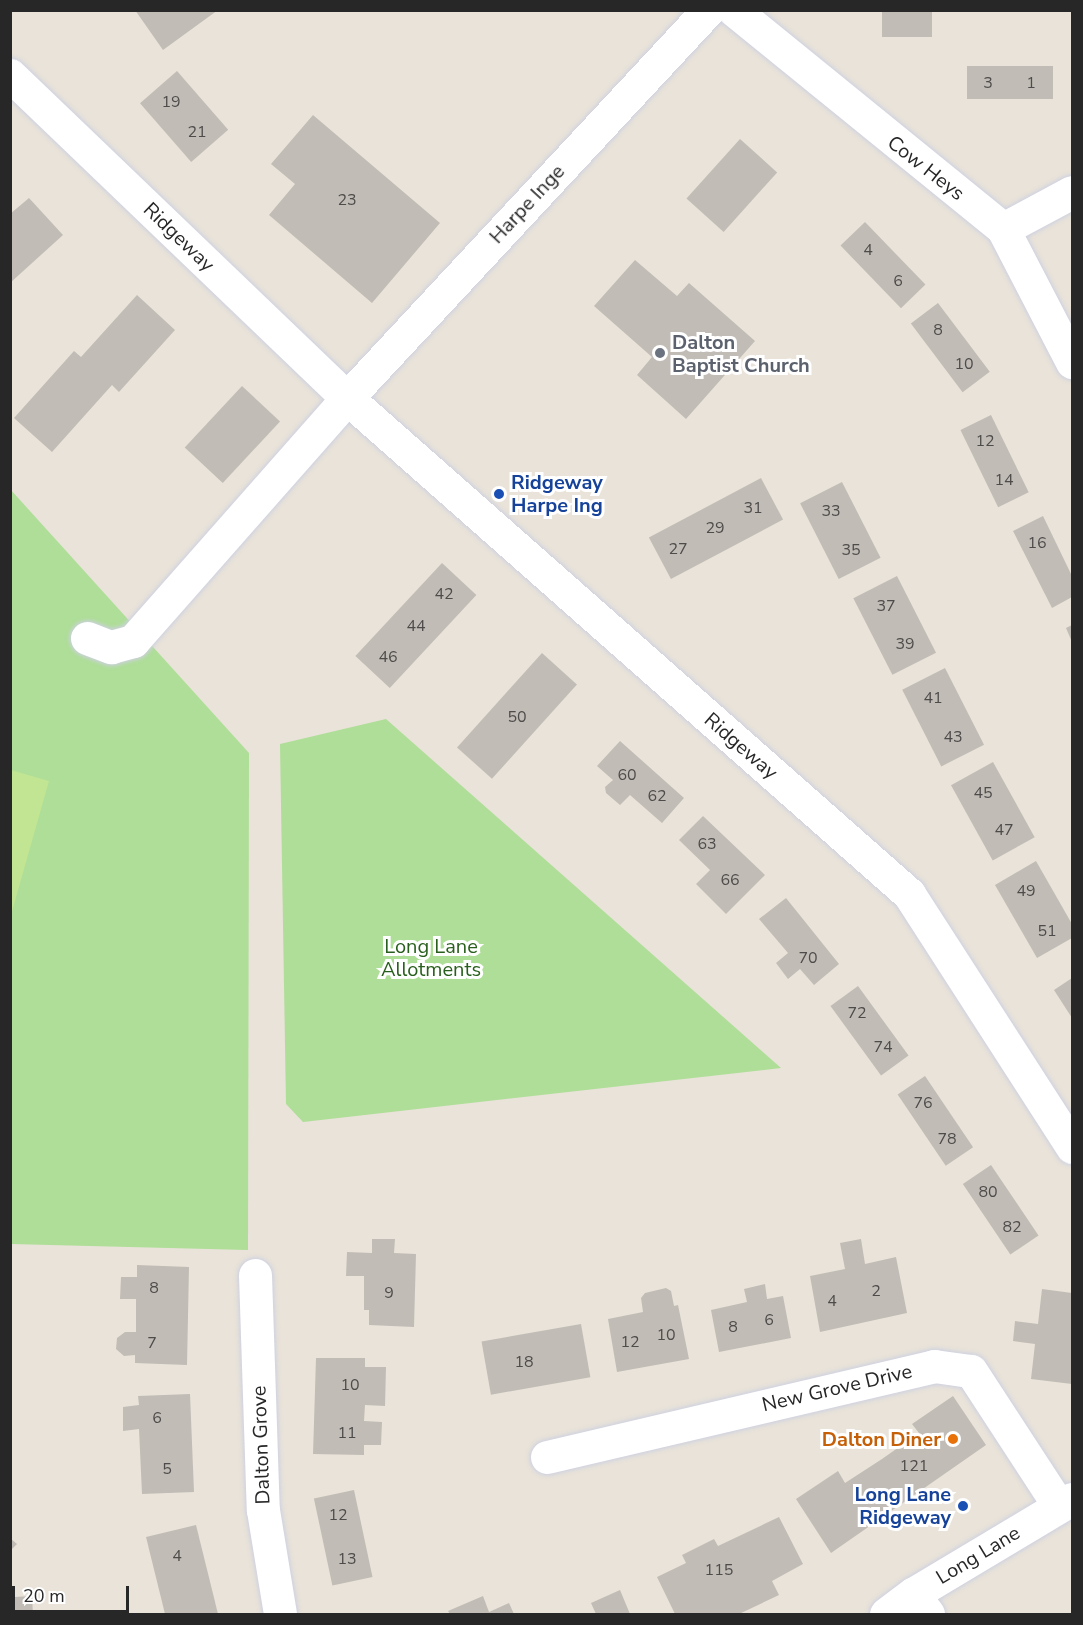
<!DOCTYPE html>
<html>
<head>
<meta charset="utf-8">
<style>
	body { margin:0 }
	#map { position:relative; width:1083px; height:1625px; overflow:hidden; background:#e9e3d9; font-family:"Nunito Sans",sans-serif }
	div>[style] { position:absolute }
	[style*='--x'] { left:calc(var(--x)*1px); top:calc(var(--y)*1px); width:calc(var(--w)*1px); rotate:calc(var(--a)*1deg) }
	.green>* { inset:0; background:#aede97 }
	.pitch>* { inset:0; background:#c1e593 }
	.building>* { inset:0; background:#c1bcb6; transform-origin:0 0 }
	.roads { filter:drop-shadow(0 0 2px #ced1e0) drop-shadow(0 0 2px #ced1e0) }
	.street>* { height:33px; margin:-16.5px; padding:0 16.5px; transform-origin:16.5px; border-radius:16.5px; background:#fff }
	.secondary>* { height:33px; margin:-16.5px; padding:0 16.5px; transform-origin:16.5px; border-radius:16.5px; background:#fff }
	.dots>* { width:16px; height:16px; translate:-50% -50%; box-sizing:border-box; border:3px solid #fff; border-radius:50% }
	span { translate:-50% -50%; white-space:nowrap; text-align:center; line-height:1.15; -webkit-text-stroke:6px #fff; paint-order:stroke }
	.number-label { font-size:16px; color:#4e4c4b }
	.number-label span { -webkit-text-stroke-width:0 }
	.street-label { font-size:20px; color:#272727 }
	.worship-label { font-size:20px; color:#5b616d; font-weight:700 }
	.left { translate:0 -50%; text-align:left }
	.transit-label { font-size:20px; color:#164399; font-weight:700 }
	.right { translate:-100% -50%; text-align:right }
	.park-label { font-size:20px; color:#295f1c }
	.food-label { font-size:20px; color:#c56008; font-weight:700 }
	.frame { position:absolute; inset:0; border:12px solid #272727; pointer-events:none }
	.scale { position:absolute; left:12px; top:1586px; width:117px; height:27px; box-sizing:border-box; border:3px solid #272727; border-top:0; padding-left:8px; font-size:18px; line-height:21px; white-space:nowrap; color:#272727; -webkit-text-stroke:4px #fff; paint-order:stroke }
</style>
</head>
<body>
<div id="map">
	<div class="green">
		<i style="clip-path:polygon(10px 489px,249px 753px,248px 1250px,11px 1244px)"></i>
		<i style="clip-path:polygon(386px 719px,781px 1068px,303px 1122px,286px 1104px,280px 744px)"></i>
	</div>
	<div class="pitch">
		<i style="clip-path:polygon(11px 770px,49px 781px,11px 915px,10px 770px)"></i>
	</div>
	<div class="building">
		<i style="clip-path:polygon(135px 10px,218px 10px,163px 50px)"></i>
		<i style="left:882px;top:10px;width:50px;height:27px"></i>
		<i style="left:967px;top:66px;width:86px;height:33px"></i>
		<i style="left:177px;top:71px;width:78px;height:49px;rotate:49deg"></i>
		<i style="clip-path:polygon(313px 115px,440px 223px,372px 303px,269px 215px,295px 184px,271px 164px)"></i>
		<i style="left:740px;top:139px;width:50px;height:80px;rotate:42deg"></i>
		<i style="clip-path:polygon(29px 198px,63px 235px,10px 283px,10px 214px)"></i>
		<i style="left:865px;top:222px;width:87px;height:34px;rotate:46deg"></i>
		<i style="clip-path:polygon(635px 260px,677px 296px,689px 283px,755px 341px,686px 419px,637px 375px,652px 357px,594px 306px)"></i>
		<i style="clip-path:polygon(137px 295px,175px 330px,119px 392px,112px 385px,52px 452px,14px 418px,74px 351px,81px 357px)"></i>
		<i style="left:938px;top:303px;width:86px;height:34px;rotate:53deg"></i>
		<i style="left:242px;top:386px;width:52px;height:84px;rotate:43deg"></i>
		<i style="left:991px;top:415px;width:86px;height:34px;rotate:64deg"></i>
		<i style="left:761px;top:478px;width:47px;height:127px;rotate:62deg"></i>
		<i style="left:842px;top:482px;width:85px;height:47px;rotate:63deg"></i>
		<i style="clip-path:polygon(1043px 516px,1072px 576px,1072px 597px,1052px 608px,1013px 531px)"></i>
		<i style="left:442px;top:563px;width:47px;height:127px;rotate:43deg"></i>
		<i style="left:897px;top:576px;width:86px;height:49px;rotate:63deg"></i>
		<i style="clip-path:polygon(1072px 625px,1072px 642px,1066px 628px)"></i>
		<i style="left:542px;top:653px;width:47px;height:127px;rotate:42deg"></i>
		<i style="left:945px;top:668px;width:86px;height:48px;rotate:63deg"></i>
		<i style="clip-path:polygon(620px 741px,684px 798px,662px 823px,630px 795px,620px 805px,606px 793px,605px 787px,613px 780px,597px 766px)"></i>
		<i style="left:993px;top:762px;width:86px;height:48px;rotate:61deg"></i>
		<i style="clip-path:polygon(703px 816px,765px 875px,726px 914px,696px 884px,710px 870px,679px 840px)"></i>
		<i style="clip-path:polygon(1036px 861px,1072px 924px,1072px 938px,1037px 958px,995px 885px)"></i>
		<i style="clip-path:polygon(786px 898px,839px 964px,814px 985px,800px 969px,788px 979px,776px 963px,788px 953px,759px 919px)"></i>
		<i style="clip-path:polygon(1072px 978px,1072px 1018px,1054px 990px)"></i>
		<i style="left:858px;top:986px;width:86px;height:34px;rotate:54deg"></i>
		<i style="left:925px;top:1076px;width:86px;height:33px;rotate:56deg"></i>
		<i style="left:991px;top:1165px;width:85px;height:34px;rotate:56deg"></i>
		<i style="clip-path:polygon(372px 1239px,395px 1239px,394px 1253px,416px 1254px,414px 1327px,369px 1325px,369px 1310px,364px 1310px,364px 1276px,346px 1276px,347px 1252px,372px 1253px)"></i>
		<i style="clip-path:polygon(861px 1239px,865px 1264px,896px 1257px,907px 1313px,820px 1332px,810px 1276px,845px 1269px,840px 1243px)"></i>
		<i style="clip-path:polygon(137px 1265px,189px 1267px,187px 1365px,135px 1363px,135px 1355px,124px 1356px,116px 1349px,117px 1338px,125px 1332px,136px 1332px,136px 1299px,120px 1299px,121px 1277px,137px 1277px)"></i>
		<i style="clip-path:polygon(765px 1284px,767px 1299px,783px 1296px,791px 1338px,719px 1352px,711px 1310px,747px 1302px,744px 1289px)"></i>
		<i style="clip-path:polygon(666px 1288px,671px 1291px,674px 1306px,678px 1305px,689px 1359px,617px 1372px,608px 1319px,643px 1312px,641px 1298px,645px 1293px)"></i>
		<i style="clip-path:polygon(1042px 1289px,1072px 1293px,1072px 1384px,1031px 1379px,1035px 1344px,1013px 1341px,1015px 1321px,1038px 1324px)"></i>
		<i style="left:581px;top:1324px;width:54px;height:101px;rotate:80deg"></i>
		<i style="clip-path:polygon(316px 1358px,365px 1358px,365px 1367px,386px 1367px,385px 1406px,365px 1405px,364px 1421px,382px 1422px,381px 1445px,364px 1445px,364px 1455px,313px 1454px)"></i>
		<i style="clip-path:polygon(190px 1394px,194px 1492px,142px 1494px,139px 1429px,123px 1431px,123px 1407px,139px 1405px,138px 1396px)"></i>
		<i style="clip-path:polygon(953px 1396px,986px 1445px,831px 1553px,796px 1499px,838px 1471px,845px 1483px,882px 1459px,919px 1433px,912px 1424px)"></i>
		<i style="left:354px;top:1490px;width:89px;height:41px;rotate:78deg"></i>
		<i style="clip-path:polygon(779px 1517px,803px 1564px,772px 1581px,779px 1595px,739px 1614px,675px 1614px,657px 1577px,686px 1563px,682px 1555px,714px 1539px,718px 1546px)"></i>
		<i style="clip-path:polygon(196px 1525px,218px 1614px,165px 1614px,146px 1537px)"></i>
		<i style="clip-path:polygon(10px 1538px,17px 1544px,10px 1551px)"></i>
		<i style="clip-path:polygon(620px 1590px,630px 1614px,596px 1614px,591px 1603px)"></i>
		<i style="left:32px;top:1596px;width:18px;height:22px;rotate:87deg"></i>
		<i style="clip-path:polygon(483px 1596px,489px 1612px,509px 1603px,514px 1614px,450px 1614px,448px 1611px)"></i>
	</div>
	<div class="roads">
		<div class="street">
			<i style="--x:734;--y:10;--w:347;--a:39.1"></i>
			<i style="--x:1003;--y:229;--w:150;--a:62.6"></i>
			<i style="--x:10;--y:75;--w:467;--a:43.8"></i>
			<i style="--x:347;--y:398;--w:750;--a:41.43"></i>
			<i style="--x:909;--y:894;--w:301;--a:57.2"></i>
			<i style="--x:1003;--y:229;--w:78;--a:-28.2"></i>
			<i style="--x:87;--y:638;--w:26;--a:21"></i>
			<i style="--x:111;--y:647;--w:23;--a:-15"></i>
			<i style="--x:133;--y:641;--w:324;--a:-48.6"></i>
			<i style="--x:347;--y:398;--w:530;--a:-47.06"></i>
			<i style="--x:255;--y:1275;--w:235;--a:88.1"></i>
			<i style="--x:263;--y:1510;--w:105;--a:80.7"></i>
			<i style="--x:547;--y:1457;--w:398;--a:-13.2"></i>
			<i style="--x:934;--y:1366;--w:37;--a:8"></i>
			<i style="--x:971;--y:1371;--w:161;--a:56.9"></i>
			<i style="--x:913;--y:1594;--w:25;--a:53"></i>
		</div>
		<div class="secondary">
			<i style="--x:886;--y:1614;--w:34;--a:-37"></i>
			<i style="--x:913;--y:1594;--w:185;--a:-30.9"></i>
		</div>
	</div>
	<div class="dots">
		<i style="left:660px;top:353px;background:#6b7280"></i>
		<i style="left:499px;top:494px;background:#1a4fb4"></i>
		<i style="left:953px;top:1439px;background:#e8710a"></i>
		<i style="left:963px;top:1506px;background:#1a4fb4"></i>
	</div>
	<div class="number-label">
		<span style="left:988px;top:83px">3</span>
		<span style="left:1031px;top:83px">1</span>
		<span style="left:171px;top:102px">19</span>
		<span style="left:197px;top:132px">21</span>
		<span style="left:347px;top:200px">23</span>
		<span style="left:868px;top:250px">4</span>
		<span style="left:898px;top:281px">6</span>
		<span style="left:938px;top:330px">8</span>
		<span style="left:964px;top:364px">10</span>
		<span style="left:985px;top:441px">12</span>
		<span style="left:1004px;top:480px">14</span>
		<span style="left:753px;top:508px">31</span>
		<span style="left:831px;top:511px">33</span>
		<span style="left:715px;top:528px">29</span>
		<span style="left:1037px;top:543px">16</span>
		<span style="left:678px;top:549px">27</span>
		<span style="left:851px;top:550px">35</span>
		<span style="left:444px;top:594px">42</span>
		<span style="left:886px;top:606px">37</span>
		<span style="left:416px;top:626px">44</span>
		<span style="left:905px;top:644px">39</span>
		<span style="left:388px;top:657px">46</span>
		<span style="left:933px;top:698px">41</span>
		<span style="left:517px;top:717px">50</span>
		<span style="left:953px;top:737px">43</span>
		<span style="left:627px;top:775px">60</span>
		<span style="left:983px;top:793px">45</span>
		<span style="left:657px;top:796px">62</span>
		<span style="left:1004px;top:830px">47</span>
		<span style="left:707px;top:844px">63</span>
		<span style="left:730px;top:880px">66</span>
		<span style="left:1026px;top:891px">49</span>
		<span style="left:1047px;top:931px">51</span>
		<span style="left:808px;top:958px">70</span>
		<span style="left:857px;top:1013px">72</span>
		<span style="left:883px;top:1047px">74</span>
		<span style="left:923px;top:1103px">76</span>
		<span style="left:947px;top:1139px">78</span>
		<span style="left:988px;top:1192px">80</span>
		<span style="left:1012px;top:1227px">82</span>
		<span style="left:154px;top:1288px">8</span>
		<span style="left:876px;top:1291px">2</span>
		<span style="left:389px;top:1293px">9</span>
		<span style="left:832px;top:1301px">4</span>
		<span style="left:769px;top:1320px">6</span>
		<span style="left:733px;top:1327px">8</span>
		<span style="left:666px;top:1335px">10</span>
		<span style="left:630px;top:1342px">12</span>
		<span style="left:152px;top:1343px">7</span>
		<span style="left:524px;top:1362px">18</span>
		<span style="left:350px;top:1385px">10</span>
		<span style="left:157px;top:1418px">6</span>
		<span style="left:347px;top:1433px">11</span>
		<span style="left:914px;top:1466px">121</span>
		<span style="left:167px;top:1469px">5</span>
		<span style="left:338px;top:1515px">12</span>
		<span style="left:177px;top:1556px">4</span>
		<span style="left:347px;top:1559px">13</span>
		<span style="left:719px;top:1570px">115</span>
	</div>
	<div class="street-label">
		<span style="left:926px;top:168px;rotate:38deg">Cow Heys</span>
		<span style="left:527px;top:204px;rotate:-47deg">Harpe Inge</span>
		<span style="left:179px;top:237px;rotate:44deg">Ridgeway</span>
		<span style="left:741px;top:746px;rotate:41deg">Ridgeway</span>
		<span style="left:837px;top:1388px;rotate:-13deg">New Grove Drive</span>
		<span style="left:261px;top:1445px;rotate:-92deg">Dalton Grove</span>
		<span style="left:978px;top:1555px;rotate:-31deg">Long Lane</span>
	</div>
	<div class="worship-label">
		<span class="left" style="left:672px;top:354px">Dalton<br>Baptist Church</span>
	</div>
	<div class="transit-label">
		<span class="left" style="left:511px;top:494px">Ridgeway<br>Harpe Ing</span>
		<span class="right" style="left:951px;top:1506px">Long Lane<br>Ridgeway</span>
	</div>
	<div class="park-label">
		<span style="left:431px;top:958px">Long Lane<br>Allotments</span>
	</div>
	<div class="food-label">
		<span class="right" style="left:941px;top:1439px">Dalton Diner</span>
	</div>
	<div class="frame"></div>
	<div class="scale">20 m</div>
</div>
</body>
</html>
